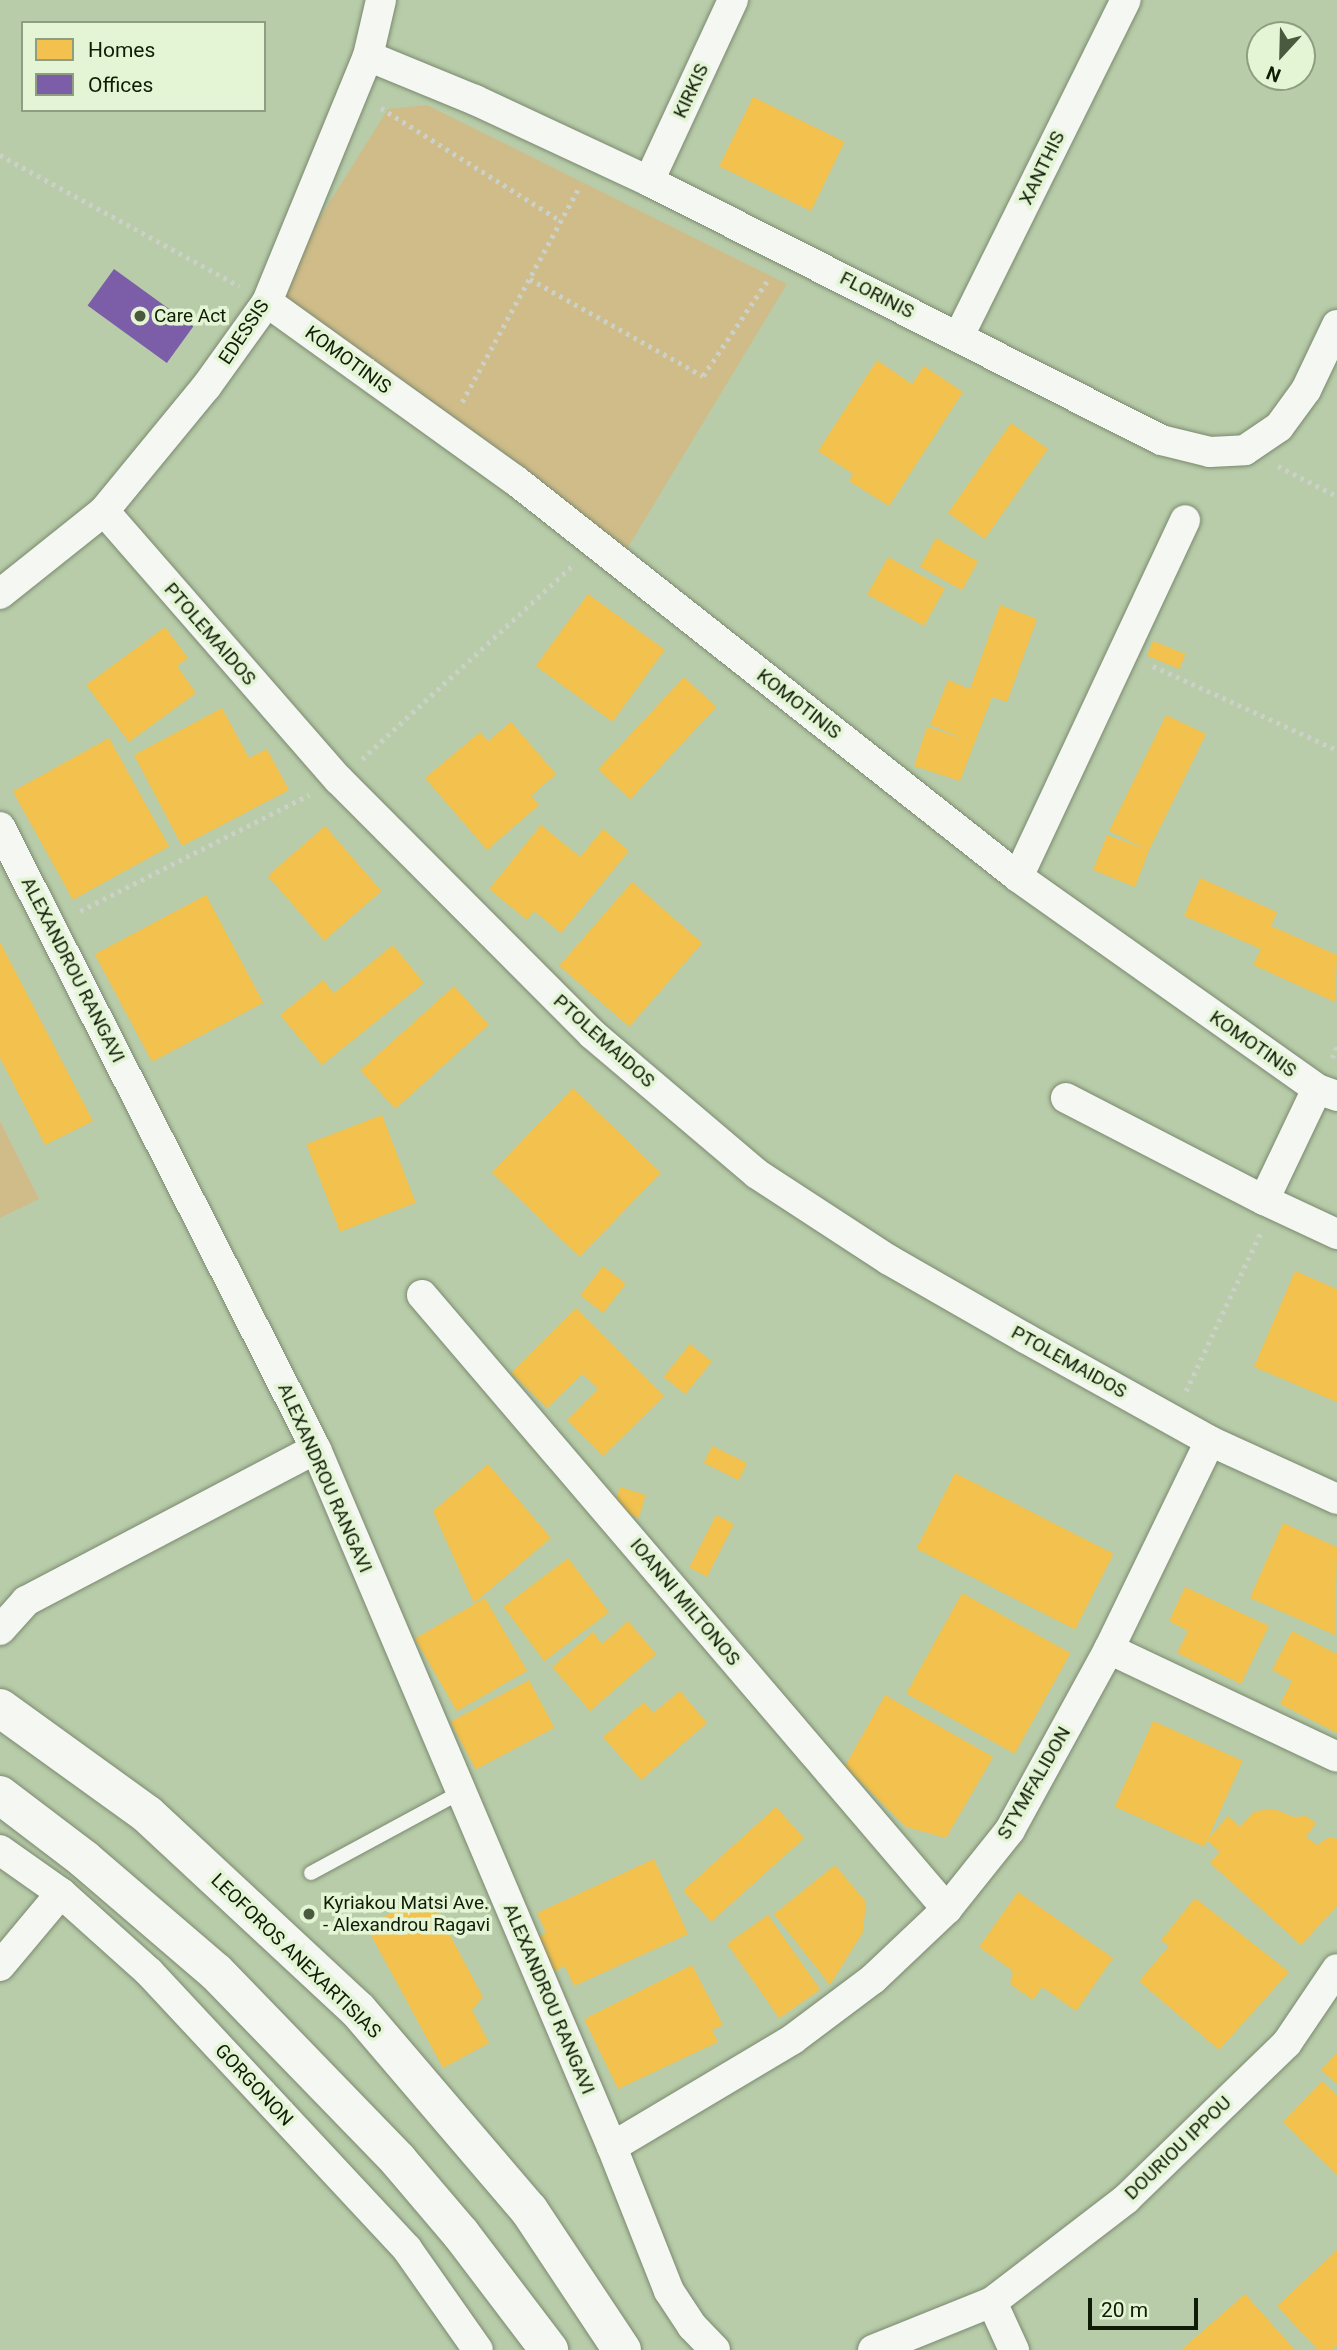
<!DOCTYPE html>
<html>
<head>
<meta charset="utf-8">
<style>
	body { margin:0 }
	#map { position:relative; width:1337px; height:2350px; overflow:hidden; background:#b8cca9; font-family:Roboto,sans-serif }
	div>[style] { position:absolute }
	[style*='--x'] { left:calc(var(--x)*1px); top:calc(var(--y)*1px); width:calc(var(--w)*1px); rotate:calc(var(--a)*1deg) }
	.green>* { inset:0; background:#cfbc89 }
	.homes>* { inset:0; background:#f2c14e; transform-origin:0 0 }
	.offices>* { inset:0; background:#7b5ea7; transform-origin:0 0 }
	.path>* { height:4.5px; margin-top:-2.25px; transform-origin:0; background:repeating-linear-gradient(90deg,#ccd1c7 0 3.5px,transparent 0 8.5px) }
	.roads { filter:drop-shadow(0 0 2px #7b896f) drop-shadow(0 0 2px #7b896f) }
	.service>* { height:14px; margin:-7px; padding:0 7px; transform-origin:7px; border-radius:7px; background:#f4f7f2 }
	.minor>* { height:30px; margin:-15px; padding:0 15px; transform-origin:15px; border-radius:15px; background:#f4f7f2 }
	.secondary>* { height:38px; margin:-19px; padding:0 19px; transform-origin:19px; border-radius:19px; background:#f4f7f2 }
	.dots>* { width:19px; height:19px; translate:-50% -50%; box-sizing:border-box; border:4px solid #e3f5d5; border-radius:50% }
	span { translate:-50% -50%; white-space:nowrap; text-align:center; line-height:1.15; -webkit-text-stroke:7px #e3f5d5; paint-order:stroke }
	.street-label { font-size:19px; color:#101c05 }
	.poi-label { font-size:19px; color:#101c05 }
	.left { translate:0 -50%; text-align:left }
	.legend { position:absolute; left:21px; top:21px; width:245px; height:91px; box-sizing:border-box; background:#e3f5d5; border:2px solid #8f9e82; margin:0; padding:9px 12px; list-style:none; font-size:21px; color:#101c05 }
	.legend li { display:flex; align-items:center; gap:14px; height:35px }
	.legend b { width:35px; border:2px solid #8f9e82 }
	.north { position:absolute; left:1246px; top:21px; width:70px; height:70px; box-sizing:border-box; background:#e3f5d5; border:2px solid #8f9e82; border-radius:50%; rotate:202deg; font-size:19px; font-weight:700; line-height:28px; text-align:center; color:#101c05 }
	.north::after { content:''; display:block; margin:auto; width:24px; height:32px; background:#4b5a3e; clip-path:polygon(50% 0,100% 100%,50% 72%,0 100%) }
	.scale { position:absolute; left:1088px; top:2298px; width:110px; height:32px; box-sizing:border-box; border:4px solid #101c05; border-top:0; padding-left:9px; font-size:21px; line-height:24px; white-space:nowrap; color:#101c05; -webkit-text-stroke:5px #e3f5d5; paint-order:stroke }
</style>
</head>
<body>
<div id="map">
	<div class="green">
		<i style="clip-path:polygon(427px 105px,787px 284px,619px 562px,267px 302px,388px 109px)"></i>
		<i style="clip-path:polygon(0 1121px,39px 1199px,0 1218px)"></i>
	</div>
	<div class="homes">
		<i style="left:753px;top:97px;width:102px;height:77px;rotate:26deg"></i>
		<i style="clip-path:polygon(877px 360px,912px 384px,924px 366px,963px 392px,889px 506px,849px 481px,853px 474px,818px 451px)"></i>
		<i style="left:1011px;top:423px;width:45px;height:110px;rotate:35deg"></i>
		<i style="left:936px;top:538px;width:48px;height:33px;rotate:29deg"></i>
		<i style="left:888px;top:557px;width:65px;height:43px;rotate:29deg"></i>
		<i style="left:588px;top:594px;width:95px;height:89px;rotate:36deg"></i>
		<i style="clip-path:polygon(1000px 605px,1037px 619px,1007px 702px,992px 697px,960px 781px,914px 766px,927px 727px,965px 739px,930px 725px,948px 680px,970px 689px)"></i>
		<i style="clip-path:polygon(165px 627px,188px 658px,177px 666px,196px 693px,129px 742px,86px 685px)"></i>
		<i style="left:1153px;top:641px;width:35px;height:16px;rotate:22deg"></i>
		<i style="left:684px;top:677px;width:44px;height:126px;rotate:43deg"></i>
		<i style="clip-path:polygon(222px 708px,249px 758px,267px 749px,289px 790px,182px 846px,134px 755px)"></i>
		<i style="clip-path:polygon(1166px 715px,1206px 734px,1149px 850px,1135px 887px,1093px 870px,1107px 835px,1146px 849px,1109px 831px)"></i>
		<i style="clip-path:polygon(511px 722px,556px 774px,531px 796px,539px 805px,487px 850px,425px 778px,480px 732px,488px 741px)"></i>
		<i style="left:109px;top:738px;width:124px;height:110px;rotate:61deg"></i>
		<i style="clip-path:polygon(541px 825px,580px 857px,603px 829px,629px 851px,561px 933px,534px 911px,527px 920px,489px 889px)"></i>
		<i style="left:325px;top:826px;width:86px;height:76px;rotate:49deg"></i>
		<i style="clip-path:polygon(1200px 878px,1277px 912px,1271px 926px,1337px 955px,1335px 1002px,1253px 965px,1261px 949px,1184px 916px)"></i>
		<i style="left:632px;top:882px;width:93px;height:111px;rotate:41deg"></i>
		<i style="left:206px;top:895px;width:122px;height:126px;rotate:62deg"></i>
		<i style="clip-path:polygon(0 942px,93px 1121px,45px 1145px,0 1058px)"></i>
		<i style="clip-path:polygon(393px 945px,424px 983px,322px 1065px,280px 1015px,323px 980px,334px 993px)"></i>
		<i style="left:454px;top:986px;width:52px;height:126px;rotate:48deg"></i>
		<i style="left:573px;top:1088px;width:122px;height:117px;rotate:44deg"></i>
		<i style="left:382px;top:1115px;width:94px;height:81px;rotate:69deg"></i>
		<i style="left:603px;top:1266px;width:29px;height:37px;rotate:38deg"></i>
		<i style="clip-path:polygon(1295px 1271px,1337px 1289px,1337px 1402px,1254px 1367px)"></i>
		<i style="clip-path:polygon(576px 1308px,664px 1396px,603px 1456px,567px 1420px,598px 1389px,582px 1374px,547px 1408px,511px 1373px)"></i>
		<i style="left:690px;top:1344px;width:28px;height:42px;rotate:39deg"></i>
		<i style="left:712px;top:1446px;width:39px;height:19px;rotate:26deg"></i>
		<i style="clip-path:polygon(488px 1464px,551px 1538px,474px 1603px,433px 1511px)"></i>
		<i style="left:955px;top:1473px;width:178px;height:85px;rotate:27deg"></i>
		<i style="left:620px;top:1487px;width:27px;height:24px;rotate:17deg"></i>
		<i style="left:716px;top:1515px;width:20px;height:59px;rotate:27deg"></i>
		<i style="clip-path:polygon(1283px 1523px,1337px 1547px,1335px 1635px,1250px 1598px)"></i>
		<i style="left:568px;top:1558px;width:68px;height:81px;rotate:53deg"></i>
		<i style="clip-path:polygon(1185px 1587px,1269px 1626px,1241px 1684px,1177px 1653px,1188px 1631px,1169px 1621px)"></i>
		<i style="left:962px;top:1593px;width:124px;height:115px;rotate:29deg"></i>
		<i style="left:485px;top:1598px;width:84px;height:81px;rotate:60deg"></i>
		<i style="clip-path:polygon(628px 1621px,656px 1654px,590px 1711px,552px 1667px,593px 1632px,602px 1644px)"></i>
		<i style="clip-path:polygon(1292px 1631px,1337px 1654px,1337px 1733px,1280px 1704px,1292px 1681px,1272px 1670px)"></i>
		<i style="left:529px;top:1680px;width:54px;height:89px;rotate:62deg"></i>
		<i style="clip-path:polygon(680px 1691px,707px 1723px,641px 1780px,603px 1737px,644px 1702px,653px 1713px)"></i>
		<i style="clip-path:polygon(885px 1695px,993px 1757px,946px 1838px,906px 1827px,845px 1766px)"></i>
		<i style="left:1153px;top:1721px;width:98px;height:94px;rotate:24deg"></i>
		<i style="left:776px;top:1807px;width:42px;height:125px;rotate:48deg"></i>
		<i style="clip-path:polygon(1274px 1809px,1294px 1817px,1306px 1816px,1316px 1823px,1306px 1837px,1317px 1845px,1329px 1837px,1337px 1839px,1337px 1906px,1301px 1945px,1210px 1863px,1220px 1852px,1207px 1840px,1228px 1816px,1240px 1827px,1255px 1811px)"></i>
		<i style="clip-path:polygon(654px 1859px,688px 1934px,574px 1986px,565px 1966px,549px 1974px,533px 1939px,546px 1933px,537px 1913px)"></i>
		<i style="clip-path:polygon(835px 1865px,866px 1902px,863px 1932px,830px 1985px,774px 1914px)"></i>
		<i style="clip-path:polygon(1018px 1892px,1113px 1958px,1076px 2011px,1042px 1987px,1033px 2000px,1010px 1984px,1013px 1971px,979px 1947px)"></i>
		<i style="clip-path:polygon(428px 1894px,483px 1997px,472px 2010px,489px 2043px,443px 2068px,366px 1926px)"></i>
		<i style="clip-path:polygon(1195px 1898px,1289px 1972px,1219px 2050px,1139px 1981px,1169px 1946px,1161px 1940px)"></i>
		<i style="left:768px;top:1915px;width:91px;height:50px;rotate:55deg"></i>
		<i style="clip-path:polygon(692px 1965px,723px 2025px,712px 2030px,718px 2042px,618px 2089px,584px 2019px)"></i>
		<i style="clip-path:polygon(1337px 2053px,1337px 2084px,1321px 2070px)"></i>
		<i style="clip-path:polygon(1322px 2081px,1337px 2095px,1337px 2175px,1283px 2122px)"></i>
		<i style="clip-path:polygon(1337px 2250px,1337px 2345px,1332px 2350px,1318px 2350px,1277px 2306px)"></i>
		<i style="clip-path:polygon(1245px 2294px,1295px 2350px,1181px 2350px)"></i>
	</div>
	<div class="offices">
		<i style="left:114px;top:269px;width:98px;height:45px;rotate:36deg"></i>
	</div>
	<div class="path">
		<i style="--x:381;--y:108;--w:213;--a:32.1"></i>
		<i style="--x:0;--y:155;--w:273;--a:28.7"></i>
		<i style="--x:530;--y:279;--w:198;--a:29.3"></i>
		<i style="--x:703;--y:376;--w:118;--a:-56"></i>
		<i style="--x:462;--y:402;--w:246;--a:-61.4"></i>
		<i style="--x:1278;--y:466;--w:66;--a:27"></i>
		<i style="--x:1153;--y:666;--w:202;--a:24.5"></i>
		<i style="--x:362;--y:759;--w:285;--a:-42.6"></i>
		<i style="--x:80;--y:911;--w:257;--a:-26.9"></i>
		<i style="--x:1332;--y:1058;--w:13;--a:-67"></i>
		<i style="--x:1186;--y:1391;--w:174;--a:-64.8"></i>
	</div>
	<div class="roads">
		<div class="service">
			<i style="--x:311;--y:1873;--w:170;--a:-28.4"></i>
		</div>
		<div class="minor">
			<i style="--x:368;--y:56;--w:116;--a:22.4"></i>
			<i style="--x:475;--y:100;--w:192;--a:25"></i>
			<i style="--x:649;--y:181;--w:574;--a:26.83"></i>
			<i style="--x:1161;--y:440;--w:50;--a:13.8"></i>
			<i style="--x:1210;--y:452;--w:35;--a:-3"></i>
			<i style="--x:1245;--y:450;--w:41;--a:-34.1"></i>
			<i style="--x:1279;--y:427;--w:46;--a:-53.9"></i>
			<i style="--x:1306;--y:390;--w:72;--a:-64.5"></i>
			<i style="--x:649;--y:181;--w:200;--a:-65.1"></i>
			<i style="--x:267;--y:302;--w:305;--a:35.7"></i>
			<i style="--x:515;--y:480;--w:641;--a:38.28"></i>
			<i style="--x:1018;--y:877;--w:367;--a:35.3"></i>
			<i style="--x:1317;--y:1089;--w:21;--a:19"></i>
			<i style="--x:959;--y:336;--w:375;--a:-63.6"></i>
			<i style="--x:104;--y:511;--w:357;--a:48.9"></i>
			<i style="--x:339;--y:780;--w:359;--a:45.1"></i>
			<i style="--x:592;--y:1034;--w:216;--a:40.3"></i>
			<i style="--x:757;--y:1174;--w:158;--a:33.1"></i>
			<i style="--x:889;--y:1260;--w:157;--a:29.8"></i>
			<i style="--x:1025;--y:1338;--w:212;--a:29.1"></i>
			<i style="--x:1210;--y:1441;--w:140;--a:24.5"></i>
			<i style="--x:0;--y:594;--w:133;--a:-38.6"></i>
			<i style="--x:104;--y:511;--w:161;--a:-50.6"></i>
			<i style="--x:206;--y:387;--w:105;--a:-54.3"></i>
			<i style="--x:267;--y:302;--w:266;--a:-67.7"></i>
			<i style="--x:368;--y:56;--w:57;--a:-76.9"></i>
			<i style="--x:0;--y:827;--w:698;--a:63.07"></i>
			<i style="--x:316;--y:1449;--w:758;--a:67.02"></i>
			<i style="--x:612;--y:2147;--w:155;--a:68.4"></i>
			<i style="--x:669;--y:2291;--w:42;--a:56.7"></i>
			<i style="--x:692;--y:2326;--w:33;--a:46"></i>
			<i style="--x:1018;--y:877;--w:394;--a:-64.9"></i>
			<i style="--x:1066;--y:1098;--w:223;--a:27.3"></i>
			<i style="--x:1264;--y:1200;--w:81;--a:25"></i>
			<i style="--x:1264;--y:1200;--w:123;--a:-64.5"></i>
			<i style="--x:422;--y:1295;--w:808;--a:49.47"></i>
			<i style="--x:0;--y:1630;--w:39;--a:-48"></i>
			<i style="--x:26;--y:1601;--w:327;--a:-27.7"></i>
			<i style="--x:1109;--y:1649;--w:252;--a:25.3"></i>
			<i style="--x:0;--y:1850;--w:75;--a:35.2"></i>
			<i style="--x:61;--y:1893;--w:118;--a:41.9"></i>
			<i style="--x:149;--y:1972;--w:379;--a:47"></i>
			<i style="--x:407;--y:2249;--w:123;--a:54.9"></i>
			<i style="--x:0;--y:1966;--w:95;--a:-50.1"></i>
			<i style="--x:612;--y:2147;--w:211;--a:-30.8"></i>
			<i style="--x:793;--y:2039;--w:100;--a:-36.9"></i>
			<i style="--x:873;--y:1979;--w:102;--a:-43.4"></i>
			<i style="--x:947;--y:1909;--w:101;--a:-51.4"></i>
			<i style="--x:1010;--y:1830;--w:206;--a:-61.3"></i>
			<i style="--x:1109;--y:1649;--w:231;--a:-64.1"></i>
			<i style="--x:992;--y:2302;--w:53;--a:65.4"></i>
			<i style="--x:873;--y:2350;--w:128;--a:-22"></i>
			<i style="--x:992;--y:2302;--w:169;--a:-37.5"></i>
			<i style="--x:1126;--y:2199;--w:224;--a:-44.1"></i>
			<i style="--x:1287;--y:2043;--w:89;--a:-56"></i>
		</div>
		<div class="secondary">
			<i style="--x:0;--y:1708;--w:181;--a:35.8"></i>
			<i style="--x:147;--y:1814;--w:288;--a:42.9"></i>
			<i style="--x:358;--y:2010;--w:263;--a:49.5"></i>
			<i style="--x:529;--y:2210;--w:168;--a:56.4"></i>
			<i style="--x:0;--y:1795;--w:106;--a:37.3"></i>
			<i style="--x:84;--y:1859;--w:174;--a:40.6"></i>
			<i style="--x:216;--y:1972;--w:262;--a:45.9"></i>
			<i style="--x:398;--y:2160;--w:97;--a:49.6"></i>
			<i style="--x:461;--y:2234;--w:146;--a:52.8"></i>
		</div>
	</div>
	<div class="dots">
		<i style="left:140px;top:316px;background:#4b5a3e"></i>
		<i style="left:309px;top:1914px;background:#4b5a3e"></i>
	</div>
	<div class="street-label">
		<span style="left:691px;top:91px;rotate:-65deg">KIRKIS</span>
		<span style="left:1042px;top:168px;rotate:-64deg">XANTHIS</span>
		<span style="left:877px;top:295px;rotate:27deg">FLORINIS</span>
		<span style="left:244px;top:332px;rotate:-56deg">EDESSIS</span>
		<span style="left:348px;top:360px;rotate:36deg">KOMOTINIS</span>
		<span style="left:210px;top:634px;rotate:49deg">PTOLEMAIDOS</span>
		<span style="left:799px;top:704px;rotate:38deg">KOMOTINIS</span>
		<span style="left:73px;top:970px;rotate:63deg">ALEXANDROU RANGAVI</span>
		<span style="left:604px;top:1041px;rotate:42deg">PTOLEMAIDOS</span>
		<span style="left:1253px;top:1044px;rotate:35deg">KOMOTINIS</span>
		<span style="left:1069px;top:1362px;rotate:29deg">PTOLEMAIDOS</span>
		<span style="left:325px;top:1478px;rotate:66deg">ALEXANDROU RANGAVI</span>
		<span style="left:685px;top:1602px;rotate:50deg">IOANNI MILTONOS</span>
		<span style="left:1034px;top:1783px;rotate:-60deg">STYMFALIDON</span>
		<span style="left:296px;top:1956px;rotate:44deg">LEOFOROS ANEXARTISIAS</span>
		<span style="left:549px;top:1999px;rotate:67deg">ALEXANDROU RANGAVI</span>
		<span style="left:254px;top:2085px;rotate:47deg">GORGONON</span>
		<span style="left:1178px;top:2148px;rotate:-44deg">DOURIOU IPPOU</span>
	</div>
	<div class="poi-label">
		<span class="left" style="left:154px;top:316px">Care Act</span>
		<span class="left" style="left:323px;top:1914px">Kyriakou Matsi Ave.<br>- Alexandrou Ragavi</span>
	</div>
	<ul class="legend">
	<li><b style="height:19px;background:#f2c14e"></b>Homes</li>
	<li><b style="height:19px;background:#7b5ea7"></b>Offices</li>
	</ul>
	<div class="north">N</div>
	<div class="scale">20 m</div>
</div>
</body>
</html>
